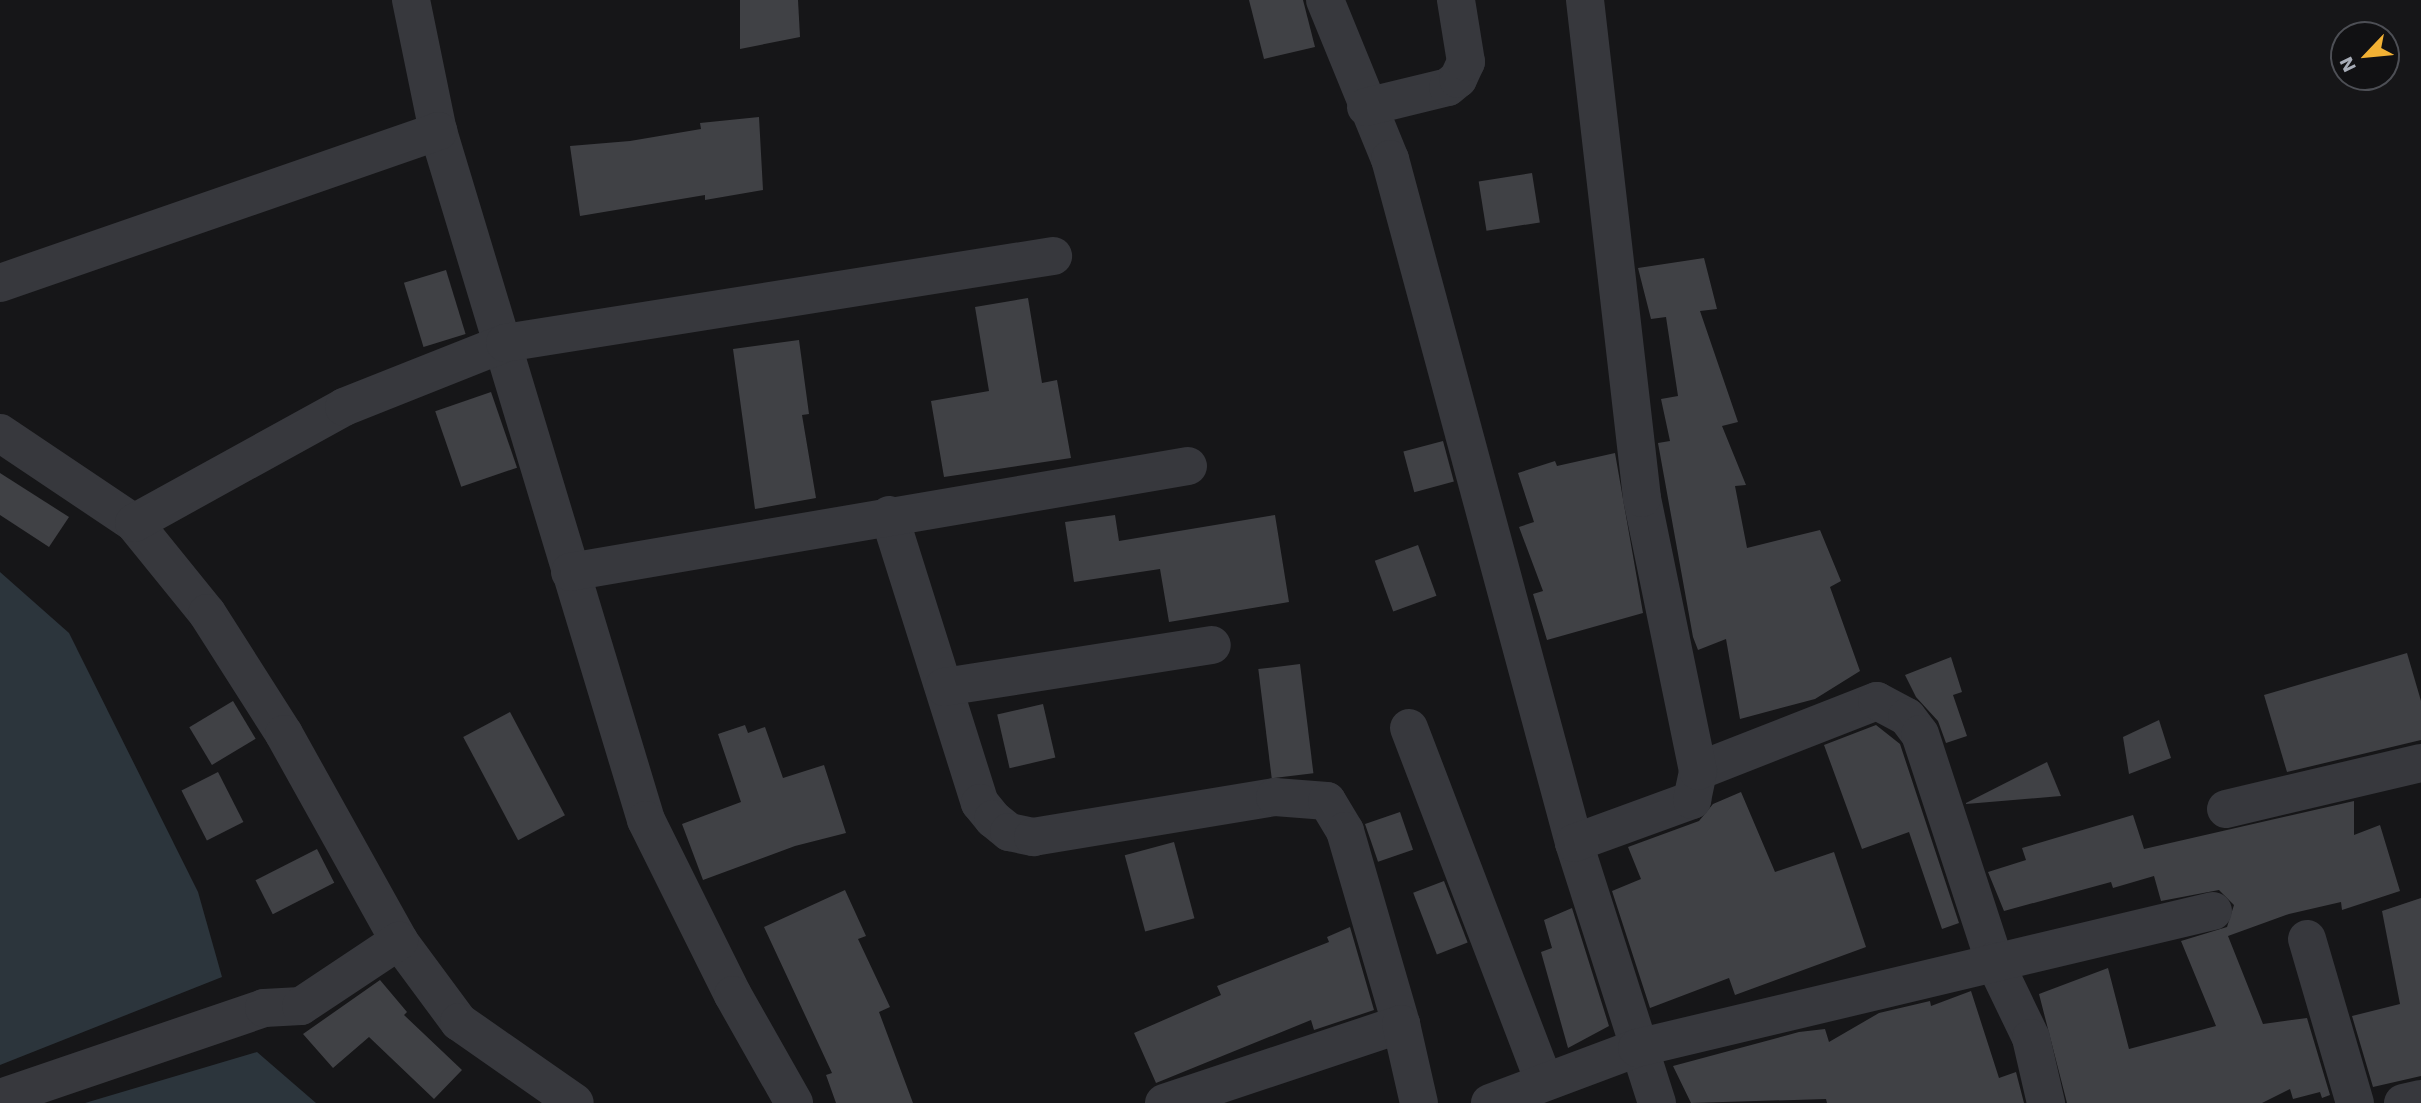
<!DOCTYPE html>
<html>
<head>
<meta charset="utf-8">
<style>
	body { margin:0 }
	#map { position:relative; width:2421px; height:1103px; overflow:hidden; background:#161618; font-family:"Work Sans",sans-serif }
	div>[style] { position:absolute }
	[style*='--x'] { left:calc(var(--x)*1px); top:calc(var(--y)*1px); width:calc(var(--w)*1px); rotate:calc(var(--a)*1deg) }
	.water>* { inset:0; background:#2c353c }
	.building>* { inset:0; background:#404145; transform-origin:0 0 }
	.street>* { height:38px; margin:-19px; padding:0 19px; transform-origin:19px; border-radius:19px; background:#37383d }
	span { translate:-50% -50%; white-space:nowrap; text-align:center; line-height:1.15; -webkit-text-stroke:5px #111113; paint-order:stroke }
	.north { position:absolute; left:2330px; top:21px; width:70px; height:70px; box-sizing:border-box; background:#111113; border:2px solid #4d4f55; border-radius:50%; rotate:244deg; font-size:19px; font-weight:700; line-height:28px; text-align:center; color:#a8adb8 }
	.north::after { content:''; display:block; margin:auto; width:24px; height:32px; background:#f2b134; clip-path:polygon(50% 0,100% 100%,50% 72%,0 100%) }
</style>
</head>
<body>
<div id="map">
	<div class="water">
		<i style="clip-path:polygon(0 572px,69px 633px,198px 892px,222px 977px,0 1065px)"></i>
		<i style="clip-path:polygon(257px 1052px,316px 1103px,85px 1103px)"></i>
	</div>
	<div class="building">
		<i style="clip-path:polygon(740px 0,798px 0,800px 37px,740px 49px)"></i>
		<i style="clip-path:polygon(1249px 0,1303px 0,1315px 47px,1264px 59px)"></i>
		<i style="clip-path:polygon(759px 117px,763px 190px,705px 200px,705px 195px,580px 216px,570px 146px,630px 141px,701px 129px,700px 123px)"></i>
		<i style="left:1532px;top:173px;width:50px;height:54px;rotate:81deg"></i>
		<i style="clip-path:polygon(1704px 258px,1717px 309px,1700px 311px,1738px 422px,1722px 426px,1746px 485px,1735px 486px,1747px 548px,1820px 530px,1841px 581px,1830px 587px,1860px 671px,1815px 699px,1740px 719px,1726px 639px,1698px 650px,1693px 637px,1658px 443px,1670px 441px,1661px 399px,1678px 396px,1666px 317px,1651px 319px,1638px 268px)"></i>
		<i style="left:446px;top:270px;width:67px;height:44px;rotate:73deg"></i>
		<i style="clip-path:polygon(1028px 298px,1042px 383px,1057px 380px,1071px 458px,944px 477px,931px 401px,989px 391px,975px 307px)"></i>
		<i style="clip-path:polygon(799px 340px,809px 414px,802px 415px,816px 498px,755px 509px,733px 349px)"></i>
		<i style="left:491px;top:392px;width:80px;height:59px;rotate:71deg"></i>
		<i style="left:1443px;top:441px;width:42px;height:41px;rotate:75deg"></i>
		<i style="clip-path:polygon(1615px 453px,1643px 613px,1547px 640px,1533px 594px,1543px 591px,1519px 527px,1534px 522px,1518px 473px,1555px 461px,1557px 466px)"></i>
		<i style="clip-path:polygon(0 473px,69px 517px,49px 547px,0 515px)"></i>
		<i style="clip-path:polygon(1115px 515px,1119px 541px,1275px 515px,1289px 602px,1169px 622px,1160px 569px,1074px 582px,1065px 522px)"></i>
		<i style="left:1418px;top:545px;width:54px;height:46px;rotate:70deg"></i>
		<i style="clip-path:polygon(2407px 653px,2421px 701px,2421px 740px,2287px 772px,2264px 695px)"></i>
		<i style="clip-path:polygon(1951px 657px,1962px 692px,1953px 695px,1967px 736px,1946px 743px,1938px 721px,1916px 697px,1905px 675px)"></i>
		<i style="left:1300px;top:664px;width:110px;height:42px;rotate:83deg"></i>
		<i style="left:233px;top:701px;width:44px;height:51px;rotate:59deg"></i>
		<i style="left:1043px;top:704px;width:55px;height:47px;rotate:77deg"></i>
		<i style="left:510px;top:712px;width:117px;height:53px;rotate:62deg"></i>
		<i style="clip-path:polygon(2159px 720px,2171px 758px,2129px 774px,2123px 737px)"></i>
		<i style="clip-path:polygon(745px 725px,748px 733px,765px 727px,783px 778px,824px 765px,846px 833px,795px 846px,703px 880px,682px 824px,741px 802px,718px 734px)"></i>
		<i style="clip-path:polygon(1876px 725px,1900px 744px,1959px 923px,1942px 929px,1909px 832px,1862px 849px,1824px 745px)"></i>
		<i style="clip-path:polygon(2047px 762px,2061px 796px,1966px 804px,1966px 803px)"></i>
		<i style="left:218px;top:772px;width:56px;height:41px;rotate:63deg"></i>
		<i style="clip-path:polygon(1741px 792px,1775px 872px,1834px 852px,1866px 947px,1735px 995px,1729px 978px,1650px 1008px,1612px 891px,1641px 879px,1628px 847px,1699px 821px,1713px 804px)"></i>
		<i style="clip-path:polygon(2354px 801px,2354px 835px,2380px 825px,2400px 891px,2342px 910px,2341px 902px,2289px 914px,2228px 936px,2263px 1024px,2307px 1018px,2330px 1095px,2322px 1098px,2320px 1092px,2293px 1099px,2290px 1089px,2262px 1103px,2067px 1103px,2039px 994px,2108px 968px,2129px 1049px,2216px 1026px,2181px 941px,2227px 927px,2234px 905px,2219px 890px,2161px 901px,2154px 876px,2113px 888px,2111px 882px,2004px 911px,1988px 872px,2026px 860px,2022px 848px,2133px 815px,2144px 849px)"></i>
		<i style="left:1400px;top:812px;width:40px;height:37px;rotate:71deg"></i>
		<i style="left:1174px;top:842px;width:79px;height:51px;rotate:75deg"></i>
		<i style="left:317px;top:849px;width:38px;height:69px;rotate:63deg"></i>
		<i style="left:1444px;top:881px;width:66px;height:33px;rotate:69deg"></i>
		<i style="clip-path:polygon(845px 890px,866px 936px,858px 939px,890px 1007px,879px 1012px,913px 1103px,836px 1103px,826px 1075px,832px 1073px,764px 927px)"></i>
		<i style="clip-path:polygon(2421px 898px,2421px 1076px,2373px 1087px,2352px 1016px,2400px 1004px,2382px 911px)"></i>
		<i style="clip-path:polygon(1572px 908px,1609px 1026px,1568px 1048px,1541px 952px,1552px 948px,1544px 920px)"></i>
		<i style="clip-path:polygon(1350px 927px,1374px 1010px,1314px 1030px,1311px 1020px,1156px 1083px,1134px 1033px,1221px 995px,1217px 986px,1329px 942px,1327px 937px)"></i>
		<i style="clip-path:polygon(380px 980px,407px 1012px,404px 1015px,462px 1070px,434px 1099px,369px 1037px,333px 1068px,303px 1034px)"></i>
		<i style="clip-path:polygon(1971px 991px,1999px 1078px,2016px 1072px,2024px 1103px,1827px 1103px,1826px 1099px,1691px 1103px,1673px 1066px,1799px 1032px,1825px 1029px,1829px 1042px,1879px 1013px,1930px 1001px,1931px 1006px)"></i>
	</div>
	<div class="street">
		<i style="--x:411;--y:0;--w:134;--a:78.4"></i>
		<i style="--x:438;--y:131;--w:720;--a:73.2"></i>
		<i style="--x:646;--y:820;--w:195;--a:63.6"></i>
		<i style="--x:733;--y:995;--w:124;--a:60.5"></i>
		<i style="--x:1325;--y:0;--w:172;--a:67.8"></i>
		<i style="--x:1390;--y:159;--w:708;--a:74.94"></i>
		<i style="--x:1574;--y:843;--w:273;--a:72.3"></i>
		<i style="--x:1366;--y:107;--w:84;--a:-13.7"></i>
		<i style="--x:1448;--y:87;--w:13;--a:-39"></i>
		<i style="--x:1458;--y:79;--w:19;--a:-65"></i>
		<i style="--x:1466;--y:62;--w:63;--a:-99.2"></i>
		<i style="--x:0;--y:283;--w:464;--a:-19.1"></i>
		<i style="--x:0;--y:433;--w:161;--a:33.9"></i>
		<i style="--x:134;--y:523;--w:116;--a:51"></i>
		<i style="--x:207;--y:613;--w:143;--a:57.5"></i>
		<i style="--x:284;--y:734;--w:237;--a:60.9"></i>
		<i style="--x:399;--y:941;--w:101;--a:53.5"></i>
		<i style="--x:459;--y:1022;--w:141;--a:34.9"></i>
		<i style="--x:889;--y:515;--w:302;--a:72.5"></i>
		<i style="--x:980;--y:803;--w:21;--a:51"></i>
		<i style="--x:993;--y:819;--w:21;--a:39"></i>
		<i style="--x:1009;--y:832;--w:25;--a:12"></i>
		<i style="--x:1033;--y:837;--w:245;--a:-9.4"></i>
		<i style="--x:1275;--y:797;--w:52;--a:4.4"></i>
		<i style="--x:1327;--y:801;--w:35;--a:59"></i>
		<i style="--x:1345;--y:831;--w:201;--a:73.8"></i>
		<i style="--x:134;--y:523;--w:240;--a:-28.9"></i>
		<i style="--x:344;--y:407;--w:173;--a:-21.7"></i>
		<i style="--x:505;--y:343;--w:555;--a:-9.02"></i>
		<i style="--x:570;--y:572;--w:627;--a:-9.73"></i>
		<i style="--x:944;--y:687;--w:271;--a:-8.9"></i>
		<i style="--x:1409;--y:728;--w:378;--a:69.1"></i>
		<i style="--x:1698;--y:771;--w:192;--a:-21.4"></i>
		<i style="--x:1877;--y:701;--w:34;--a:28"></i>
		<i style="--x:1907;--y:717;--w:21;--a:53"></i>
		<i style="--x:1920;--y:734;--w:239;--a:71.9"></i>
		<i style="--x:1994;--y:961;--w:85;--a:64.3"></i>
		<i style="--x:2031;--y:1038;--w:67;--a:77"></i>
		<i style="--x:2226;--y:809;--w:200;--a:-13.3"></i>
		<i style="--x:1574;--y:843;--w:126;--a:-20"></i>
		<i style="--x:1692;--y:800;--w:30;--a:-78"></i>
		<i style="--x:1698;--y:771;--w:279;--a:-101.6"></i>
		<i style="--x:1642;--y:498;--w:501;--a:-96.53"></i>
		<i style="--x:2307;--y:939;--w:171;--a:73.7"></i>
		<i style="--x:0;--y:1098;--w:279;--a:-18.8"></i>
		<i style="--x:264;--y:1008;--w:37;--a:-3"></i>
		<i style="--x:301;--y:1006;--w:118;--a:-33.6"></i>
		<i style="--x:1164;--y:1103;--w:250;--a:-18.4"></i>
		<i style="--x:1401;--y:1024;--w:81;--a:77.2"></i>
		<i style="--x:1490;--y:1103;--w:157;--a:-20.5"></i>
		<i style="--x:1637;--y:1048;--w:592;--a:-13.38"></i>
		<i style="--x:2403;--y:1103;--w:18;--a:-13"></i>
	</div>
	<div class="north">N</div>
</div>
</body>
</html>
